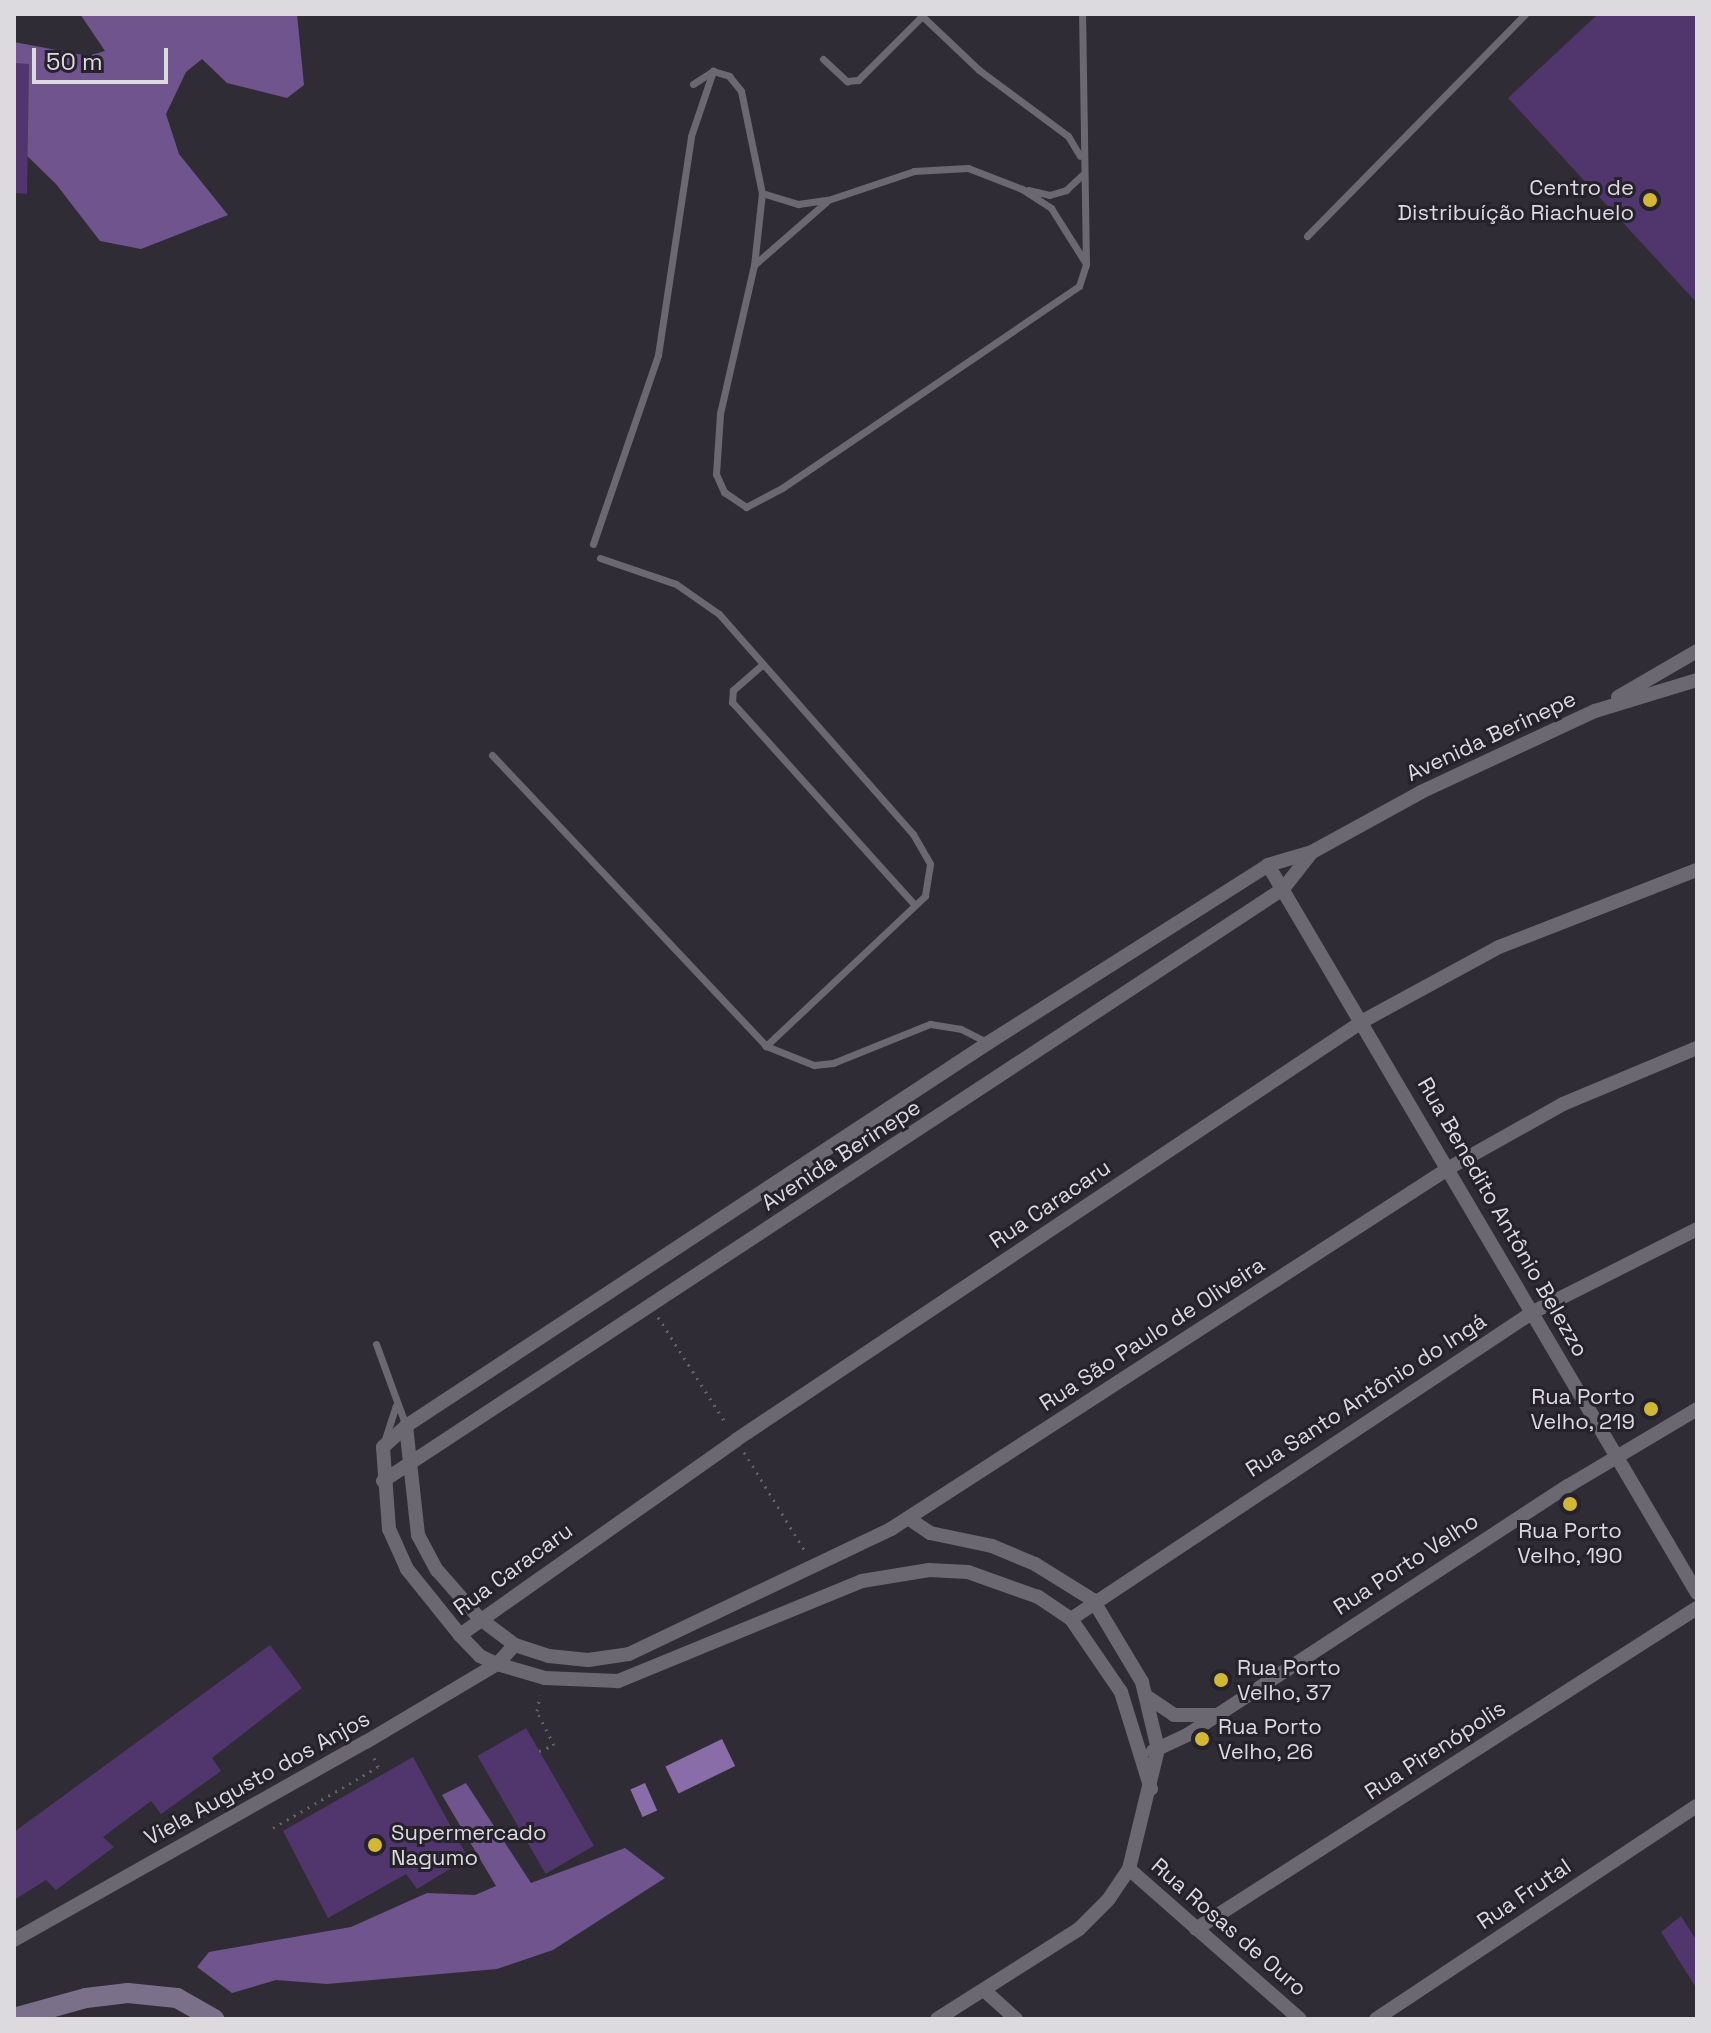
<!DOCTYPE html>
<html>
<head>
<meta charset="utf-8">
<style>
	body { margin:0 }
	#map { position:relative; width:1711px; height:2033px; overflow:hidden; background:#302c35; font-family:"Space Grotesk",sans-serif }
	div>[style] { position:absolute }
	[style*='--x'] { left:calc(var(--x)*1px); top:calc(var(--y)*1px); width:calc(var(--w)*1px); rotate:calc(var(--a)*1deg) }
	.forest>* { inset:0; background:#6f548d }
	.water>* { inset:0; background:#896da8; transform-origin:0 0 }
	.building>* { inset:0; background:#50366c; transform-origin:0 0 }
	.path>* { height:3px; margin-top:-1.5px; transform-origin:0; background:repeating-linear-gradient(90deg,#646068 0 2px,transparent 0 8px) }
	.lane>* { height:7px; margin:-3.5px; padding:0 3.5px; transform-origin:3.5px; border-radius:3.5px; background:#6c6872 }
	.street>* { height:14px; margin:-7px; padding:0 7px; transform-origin:7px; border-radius:7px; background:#6c6872 }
	.secondary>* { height:20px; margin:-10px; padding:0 10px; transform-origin:10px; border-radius:10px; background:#7b7089 }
	.dots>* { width:22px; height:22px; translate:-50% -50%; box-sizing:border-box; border:4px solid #26222b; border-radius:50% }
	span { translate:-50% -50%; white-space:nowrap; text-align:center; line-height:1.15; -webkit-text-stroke:6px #26222b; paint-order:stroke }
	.poi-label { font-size:22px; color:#dcdadf }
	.right { translate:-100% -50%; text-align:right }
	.left { translate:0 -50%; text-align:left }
	.street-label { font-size:22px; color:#dcdadf }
	.frame { position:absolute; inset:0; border:16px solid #dcdadf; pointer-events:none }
	.scale { position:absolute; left:32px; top:48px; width:136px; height:36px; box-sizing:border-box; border:4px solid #dcdadf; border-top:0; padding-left:10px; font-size:24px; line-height:28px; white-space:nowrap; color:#dcdadf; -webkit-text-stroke:6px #26222b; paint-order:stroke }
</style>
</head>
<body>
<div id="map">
	<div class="forest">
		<i style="clip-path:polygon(80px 14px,297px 14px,304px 85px,287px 98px,227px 83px,202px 59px,186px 72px,166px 114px,179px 154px,228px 215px,141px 249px,100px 241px,56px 184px,21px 150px,14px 134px,14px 42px,88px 56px,105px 51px)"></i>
		<i style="clip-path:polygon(466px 1783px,531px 1883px,625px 1848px,665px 1878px,553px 1950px,497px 1969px,327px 1984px,276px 1980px,232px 1993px,197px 1967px,209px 1952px,351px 1927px,427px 1893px,475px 1895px,496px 1886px,442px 1795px)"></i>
	</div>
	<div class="water">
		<i style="left:722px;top:1739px;width:30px;height:63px;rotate:64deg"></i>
		<i style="left:645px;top:1783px;width:30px;height:16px;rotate:66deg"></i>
	</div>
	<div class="building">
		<i style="clip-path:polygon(1598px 14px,1697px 14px,1697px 303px,1508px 98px)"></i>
		<i style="clip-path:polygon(14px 63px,29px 64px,27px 194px,14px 193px)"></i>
		<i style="clip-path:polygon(270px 1645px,302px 1688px,212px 1758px,221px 1771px,161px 1814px,151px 1801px,103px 1837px,114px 1847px,56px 1890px,46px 1880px,14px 1900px,14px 1832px)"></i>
		<i style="left:526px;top:1728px;width:136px;height:56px;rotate:60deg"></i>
		<i style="clip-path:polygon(413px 1757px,468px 1858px,417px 1889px,406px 1874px,328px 1918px,283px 1831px)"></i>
		<i style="clip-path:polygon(1681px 1916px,1697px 1941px,1697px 1989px,1661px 1932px)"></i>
	</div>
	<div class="path">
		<i style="--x:658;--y:1317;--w:128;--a:57.4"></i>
		<i style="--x:744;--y:1452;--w:116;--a:58.4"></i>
		<i style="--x:539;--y:1751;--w:16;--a:-22"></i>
		<i style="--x:554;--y:1745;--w:38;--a:-117"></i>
		<i style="--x:537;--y:1711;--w:16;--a:-79"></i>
		<i style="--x:273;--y:1828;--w:121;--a:-30.2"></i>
		<i style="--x:378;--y:1767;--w:12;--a:-114"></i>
	</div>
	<div class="lane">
		<i style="--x:920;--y:14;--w:81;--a:43.5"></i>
		<i style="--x:979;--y:70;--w:111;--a:36.6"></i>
		<i style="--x:1068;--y:136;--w:23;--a:59"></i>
		<i style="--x:823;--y:59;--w:33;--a:43"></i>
		<i style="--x:847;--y:81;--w:11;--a:-5"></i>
		<i style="--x:858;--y:80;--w:91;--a:-45"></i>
		<i style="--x:693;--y:84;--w:24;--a:-33"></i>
		<i style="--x:713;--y:71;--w:17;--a:17"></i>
		<i style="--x:729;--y:76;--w:19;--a:51"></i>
		<i style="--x:741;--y:91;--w:104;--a:78.4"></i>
		<i style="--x:762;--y:193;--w:72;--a:96.3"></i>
		<i style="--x:754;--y:265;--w:153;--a:102.9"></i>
		<i style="--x:720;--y:414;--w:60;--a:93.8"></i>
		<i style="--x:716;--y:474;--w:20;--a:66"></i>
		<i style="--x:724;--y:492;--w:27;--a:34"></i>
		<i style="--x:746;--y:507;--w:41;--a:-27.8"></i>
		<i style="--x:782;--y:488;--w:359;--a:-34.2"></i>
		<i style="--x:1079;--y:286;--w:23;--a:-72"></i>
		<i style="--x:1086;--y:264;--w:250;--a:-90.9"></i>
		<i style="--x:1028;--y:190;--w:22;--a:13"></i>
		<i style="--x:1049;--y:195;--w:18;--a:-16"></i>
		<i style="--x:1066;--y:190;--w:22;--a:-43"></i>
		<i style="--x:762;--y:193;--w:38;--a:17"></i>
		<i style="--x:798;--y:204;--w:30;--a:-8"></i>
		<i style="--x:828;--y:200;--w:91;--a:-18.6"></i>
		<i style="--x:914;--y:171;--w:54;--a:-3.2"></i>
		<i style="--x:968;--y:168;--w:58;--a:21.3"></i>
		<i style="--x:1022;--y:189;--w:35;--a:33"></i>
		<i style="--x:1051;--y:208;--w:64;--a:57.8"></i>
		<i style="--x:1307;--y:236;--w:311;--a:-45.5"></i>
		<i style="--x:754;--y:265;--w:96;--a:-41.2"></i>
		<i style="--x:593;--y:544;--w:200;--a:-71"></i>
		<i style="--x:658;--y:355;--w:221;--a:-81.4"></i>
		<i style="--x:691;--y:136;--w:69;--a:-71.3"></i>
		<i style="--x:600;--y:558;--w:80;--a:18.9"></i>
		<i style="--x:676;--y:584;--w:52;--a:34.9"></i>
		<i style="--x:719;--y:614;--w:293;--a:48.6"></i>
		<i style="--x:913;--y:834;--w:34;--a:60"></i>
		<i style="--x:930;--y:864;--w:32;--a:99"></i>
		<i style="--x:925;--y:896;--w:219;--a:136.7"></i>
		<i style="--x:763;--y:664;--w:40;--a:139"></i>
		<i style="--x:733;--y:690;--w:12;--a:95"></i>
		<i style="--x:732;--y:702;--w:273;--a:48"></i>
		<i style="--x:492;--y:755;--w:400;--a:46.7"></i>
		<i style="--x:766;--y:1046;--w:52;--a:21.6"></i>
		<i style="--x:814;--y:1065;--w:19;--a:-6"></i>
		<i style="--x:833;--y:1063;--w:105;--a:-21.9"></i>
		<i style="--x:930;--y:1024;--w:31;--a:9"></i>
		<i style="--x:961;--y:1029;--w:30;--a:27"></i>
		<i style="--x:376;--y:1344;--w:87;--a:69.9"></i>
		<i style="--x:384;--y:1442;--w:38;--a:-72"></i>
	</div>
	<div class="street">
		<i style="--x:1618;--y:697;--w:91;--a:-30.2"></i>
		<i style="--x:1268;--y:865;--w:845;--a:59.49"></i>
		<i style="--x:406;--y:1426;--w:110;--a:83.7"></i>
		<i style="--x:418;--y:1535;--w:40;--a:62"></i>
		<i style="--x:437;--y:1570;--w:64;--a:48.8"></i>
		<i style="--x:479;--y:1618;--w:45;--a:36.9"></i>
		<i style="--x:515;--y:1645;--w:36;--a:18"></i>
		<i style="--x:549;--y:1656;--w:39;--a:6"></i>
		<i style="--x:588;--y:1660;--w:41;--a:-8.3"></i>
		<i style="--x:629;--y:1654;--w:290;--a:-25.5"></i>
		<i style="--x:891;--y:1529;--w:665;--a:-32.9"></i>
		<i style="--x:1449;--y:1168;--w:131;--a:-29.3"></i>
		<i style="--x:1563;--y:1104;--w:145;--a:-22.7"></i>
		<i style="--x:383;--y:1481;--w:1077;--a:-33.34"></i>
		<i style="--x:1283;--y:889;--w:47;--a:-51.9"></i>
		<i style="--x:908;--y:1518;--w:27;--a:34"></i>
		<i style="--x:930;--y:1533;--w:63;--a:11.8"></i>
		<i style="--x:992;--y:1546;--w:47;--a:22.7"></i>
		<i style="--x:1035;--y:1564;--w:68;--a:31.8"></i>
		<i style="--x:1093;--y:1600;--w:96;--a:59.1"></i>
		<i style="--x:1142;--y:1682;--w:69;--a:76.6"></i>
		<i style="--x:1158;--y:1749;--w:123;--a:103.6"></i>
		<i style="--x:1129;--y:1869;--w:37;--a:124"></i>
		<i style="--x:1108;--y:1900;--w:41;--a:135"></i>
		<i style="--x:1079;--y:1929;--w:168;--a:147.6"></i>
		<i style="--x:1071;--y:1619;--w:555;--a:-33.6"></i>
		<i style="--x:1533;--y:1312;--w:184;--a:-26.8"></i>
		<i style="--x:460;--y:1635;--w:338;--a:-35.2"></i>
		<i style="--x:736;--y:1440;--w:754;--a:-33.75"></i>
		<i style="--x:1363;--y:1021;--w:155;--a:-28.6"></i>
		<i style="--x:1499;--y:947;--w:212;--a:-21.3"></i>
		<i style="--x:1149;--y:1698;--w:30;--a:34"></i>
		<i style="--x:1174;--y:1715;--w:40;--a:0"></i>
		<i style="--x:1153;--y:1751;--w:38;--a:-25"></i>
		<i style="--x:1187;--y:1735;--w:455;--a:-33.2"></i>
		<i style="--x:1568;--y:1486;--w:150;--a:-30.8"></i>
		<i style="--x:1151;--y:1789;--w:102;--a:-107.2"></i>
		<i style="--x:1121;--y:1692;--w:88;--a:-124.4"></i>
		<i style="--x:1071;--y:1619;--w:40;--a:-146"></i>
		<i style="--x:1038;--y:1597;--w:74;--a:-160.3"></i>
		<i style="--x:968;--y:1572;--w:39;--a:-177"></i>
		<i style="--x:929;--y:1570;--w:68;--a:170.7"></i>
		<i style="--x:862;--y:1581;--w:264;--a:157.7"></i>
		<i style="--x:618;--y:1681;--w:73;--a:-177.6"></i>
		<i style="--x:545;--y:1678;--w:50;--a:-163.7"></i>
		<i style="--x:497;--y:1664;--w:19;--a:-155"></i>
		<i style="--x:480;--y:1656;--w:29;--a:-134"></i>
		<i style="--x:460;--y:1635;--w:85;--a:-128.8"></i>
		<i style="--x:407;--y:1569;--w:44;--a:-114.2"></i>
		<i style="--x:389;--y:1529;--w:82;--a:-94.2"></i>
		<i style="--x:383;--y:1447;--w:31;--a:-42"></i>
		<i style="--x:406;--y:1426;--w:697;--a:-33.35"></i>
		<i style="--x:988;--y:1043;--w:332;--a:-32.4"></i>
		<i style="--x:1268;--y:865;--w:46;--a:-16.5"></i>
		<i style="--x:1312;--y:852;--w:124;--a:-28.8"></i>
		<i style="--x:1421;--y:792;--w:192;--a:-25"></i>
		<i style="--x:1595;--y:711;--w:107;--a:-16.9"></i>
		<i style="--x:1129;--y:1869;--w:227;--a:41.3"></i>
		<i style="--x:1196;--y:1929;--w:595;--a:-32.65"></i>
		<i style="--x:14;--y:1940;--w:404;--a:-29.4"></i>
		<i style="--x:366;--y:1742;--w:152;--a:-30.8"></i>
		<i style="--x:497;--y:1664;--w:26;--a:-47"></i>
		<i style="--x:985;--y:1991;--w:42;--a:42.1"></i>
		<i style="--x:1376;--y:2019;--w:385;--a:-33.6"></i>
	</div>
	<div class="secondary">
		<i style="--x:14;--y:2018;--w:75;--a:-15.5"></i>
		<i style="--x:86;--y:1998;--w:42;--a:-6.8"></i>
		<i style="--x:128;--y:1993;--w:49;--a:5.8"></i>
		<i style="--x:177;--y:1998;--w:43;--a:29.6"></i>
	</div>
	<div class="dots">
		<i style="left:1650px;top:200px;background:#d4b635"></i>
		<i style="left:1651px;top:1409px;background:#d4b635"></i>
		<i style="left:1570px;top:1504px;background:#d4b635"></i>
		<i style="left:1221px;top:1680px;background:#d4b635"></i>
		<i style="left:1202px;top:1739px;background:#d4b635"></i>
		<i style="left:375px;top:1845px;background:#d4b635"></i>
	</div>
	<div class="poi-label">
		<span class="right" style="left:1634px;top:200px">Centro de<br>Distribuíção Riachuelo</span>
		<span class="right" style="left:1635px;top:1409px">Rua Porto<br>Velho, 219</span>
		<span style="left:1570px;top:1543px">Rua Porto<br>Velho, 190</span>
		<span class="left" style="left:1237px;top:1680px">Rua Porto<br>Velho, 37</span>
		<span class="left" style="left:1218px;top:1739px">Rua Porto<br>Velho, 26</span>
		<span class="left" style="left:391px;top:1845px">Supermercado<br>Nagumo</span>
	</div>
	<div class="street-label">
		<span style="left:1491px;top:736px;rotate:-25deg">Avenida Berinepe</span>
		<span style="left:841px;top:1155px;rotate:-33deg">Avenida Berinepe</span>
		<span style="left:1050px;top:1204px;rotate:-34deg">Rua Caracaru</span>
		<span style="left:1503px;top:1217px;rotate:60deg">Rua Benedito Antônio Belezzo</span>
		<span style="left:1152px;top:1334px;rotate:-33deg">Rua São Paulo de Oliveira</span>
		<span style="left:1366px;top:1395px;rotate:-33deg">Rua Santo Antônio do Ingá</span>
		<span style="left:1406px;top:1564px;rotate:-33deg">Rua Porto Velho</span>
		<span style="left:513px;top:1569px;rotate:-36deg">Rua Caracaru</span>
		<span style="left:1435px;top:1750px;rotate:-33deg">Rua Pirenópolis</span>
		<span style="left:257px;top:1778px;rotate:-29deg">Viela Augusto dos Anjos</span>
		<span style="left:1524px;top:1894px;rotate:-34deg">Rua Frutal</span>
		<span style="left:1229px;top:1927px;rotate:41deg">Rua Rosas de Ouro</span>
	</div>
	<div class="frame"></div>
	<div class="scale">50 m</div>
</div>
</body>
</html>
